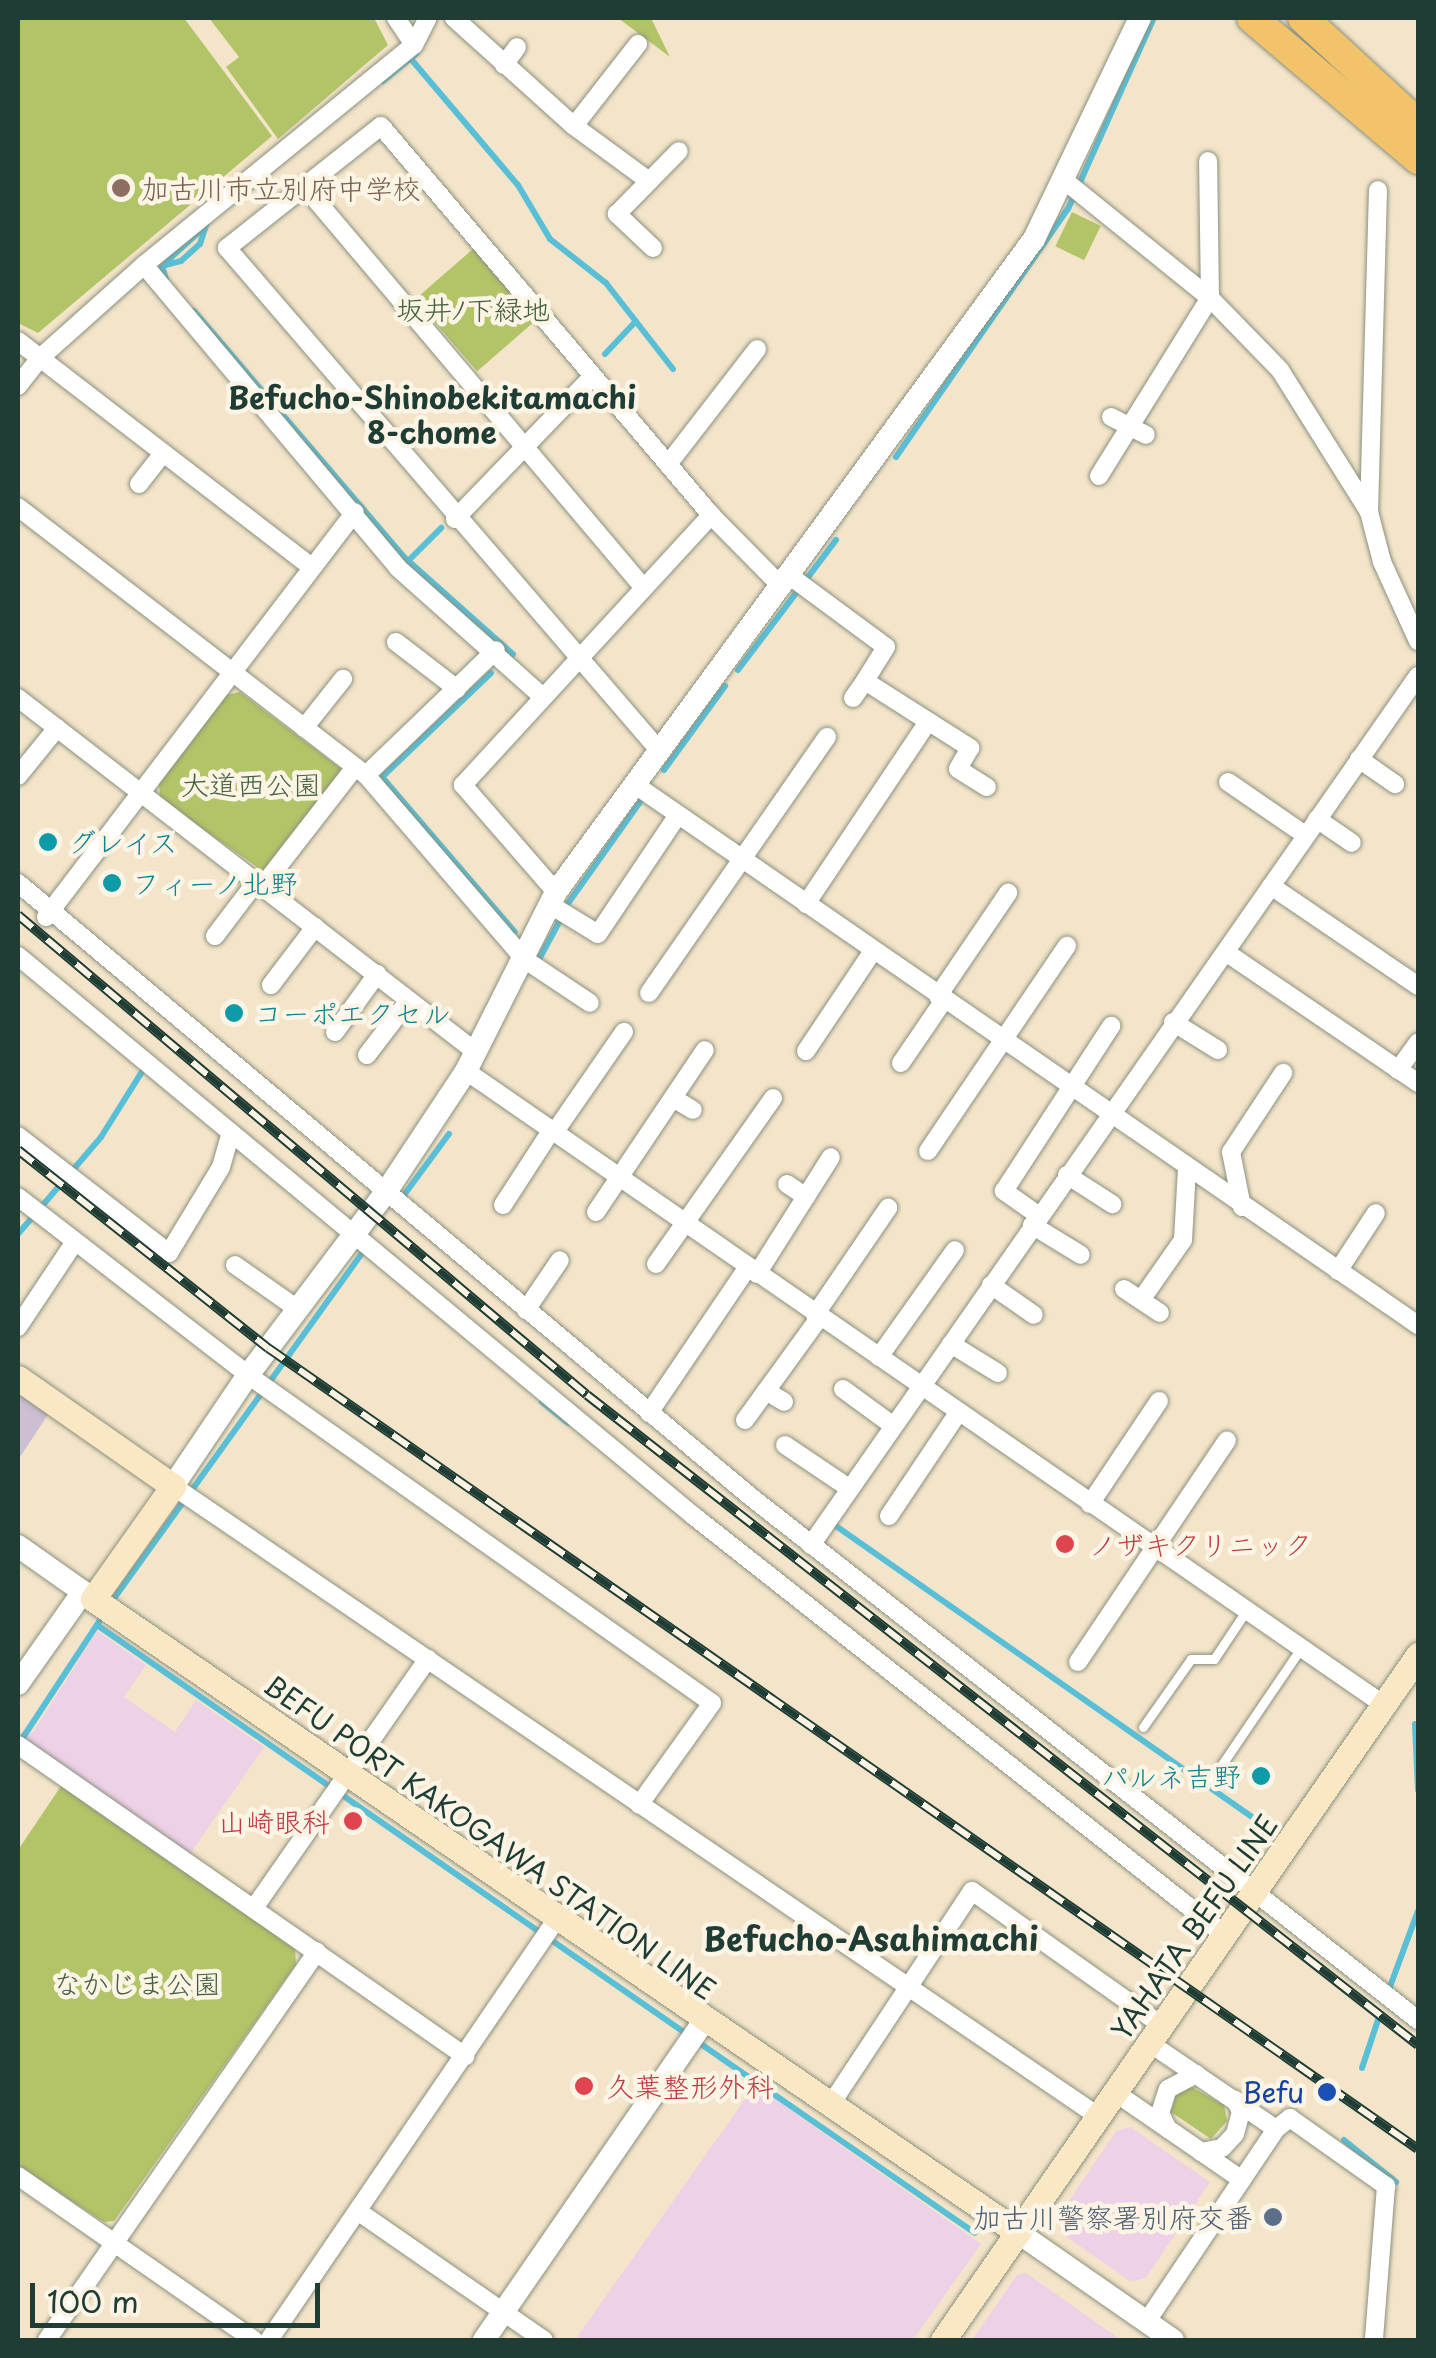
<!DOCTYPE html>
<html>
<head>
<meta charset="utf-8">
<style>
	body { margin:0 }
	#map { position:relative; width:1436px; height:2358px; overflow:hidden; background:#f4e5ca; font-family:"Playpen Sans","Klee One",sans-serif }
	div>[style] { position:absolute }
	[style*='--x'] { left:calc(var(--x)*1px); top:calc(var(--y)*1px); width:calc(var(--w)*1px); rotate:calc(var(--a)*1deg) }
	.built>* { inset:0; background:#eed0e7 }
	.industrial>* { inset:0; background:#ccbed3 }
	.green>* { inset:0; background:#b2c468; transform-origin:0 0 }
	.stream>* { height:6px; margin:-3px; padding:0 3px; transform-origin:3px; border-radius:3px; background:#59bfd7 }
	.roads { filter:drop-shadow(0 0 2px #8a917f) drop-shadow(0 0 2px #8a917f) }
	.service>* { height:9px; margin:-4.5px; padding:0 4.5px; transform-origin:4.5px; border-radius:4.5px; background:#fff }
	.minor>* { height:18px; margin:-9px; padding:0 9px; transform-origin:9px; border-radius:9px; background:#fff }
	.tertiary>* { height:22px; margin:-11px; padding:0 11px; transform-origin:11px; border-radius:11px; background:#fff }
	.secondary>* { height:25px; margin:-12.5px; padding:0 12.5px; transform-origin:12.5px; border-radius:12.5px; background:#fae7c3 }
	.trunk>* { height:30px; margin:-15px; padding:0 15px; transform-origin:15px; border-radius:15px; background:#f2c36a }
	.rail>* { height:10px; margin-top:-5px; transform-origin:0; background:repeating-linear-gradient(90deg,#fcf5e5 0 19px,#1f3d34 0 38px); box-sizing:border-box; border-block:2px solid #1f3d34 }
	.dots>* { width:28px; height:28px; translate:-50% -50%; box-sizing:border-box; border:5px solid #fcf5e5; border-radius:50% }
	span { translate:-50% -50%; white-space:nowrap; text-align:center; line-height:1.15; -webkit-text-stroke:9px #fcf5e5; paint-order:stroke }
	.education-label { font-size:28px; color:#785e54 }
	.left { translate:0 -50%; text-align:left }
	.park-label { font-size:28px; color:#445f41 }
	.culture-label { font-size:28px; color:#0d838f }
	.right { translate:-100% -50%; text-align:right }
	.health-label { font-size:28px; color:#be3a42 }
	.street-label { font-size:28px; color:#1f3d34 }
	.transit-label { font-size:28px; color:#164399 }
	.service-label { font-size:28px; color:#4e5e75 }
	.neighbourhood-label { font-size:30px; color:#1f3d34; font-weight:700 }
	.quarter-label { font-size:32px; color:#1f3d34; font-weight:700 }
	.frame { position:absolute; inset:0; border:20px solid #1f3d34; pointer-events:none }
	.scale { position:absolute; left:30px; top:2283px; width:290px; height:45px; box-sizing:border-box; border:5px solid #1f3d34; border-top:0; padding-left:12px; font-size:30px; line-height:35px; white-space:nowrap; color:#1f3d34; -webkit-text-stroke:8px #fcf5e5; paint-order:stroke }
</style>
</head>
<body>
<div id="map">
	<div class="built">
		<i style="clip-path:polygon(97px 1631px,146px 1665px,124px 1697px,175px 1732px,196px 1700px,264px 1747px,190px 1854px,20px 1738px,34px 1731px)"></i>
		<i style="clip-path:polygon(755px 2085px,981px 2244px,913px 2340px,575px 2340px)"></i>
		<i style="clip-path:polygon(1130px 2127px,1210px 2182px,1146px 2278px,1130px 2281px,1061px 2233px,1059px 2216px,1116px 2131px)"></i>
		<i style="clip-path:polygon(1026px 2273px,1121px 2340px,972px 2340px,1017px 2275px)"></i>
	</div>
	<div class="industrial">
		<i style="clip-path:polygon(18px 1384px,51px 1410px,18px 1460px)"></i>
	</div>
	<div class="green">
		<i style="clip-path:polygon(18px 18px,184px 18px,272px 136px,38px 333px,18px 323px)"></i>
		<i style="clip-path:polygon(209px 18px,374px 18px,388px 45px,278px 139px,226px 67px,239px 57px)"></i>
		<i style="clip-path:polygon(618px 18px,651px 18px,670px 57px)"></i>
		<i style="left:1072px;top:212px;width:32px;height:38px;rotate:26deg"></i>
		<i style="left:473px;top:249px;width:95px;height:77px;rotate:49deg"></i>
		<i style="clip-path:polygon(240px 692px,340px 768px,341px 778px,267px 874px,160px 799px,159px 782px,226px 695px)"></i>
		<i style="clip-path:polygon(61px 1786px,295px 1948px,296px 1964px,114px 2221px,104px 2222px,18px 2166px,18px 1850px)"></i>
		<i style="clip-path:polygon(1190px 2086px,1224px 2105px,1227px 2121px,1211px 2139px,1171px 2112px,1176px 2092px)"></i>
	</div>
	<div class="stream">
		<i style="--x:411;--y:59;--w:165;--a:49.7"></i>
		<i style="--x:518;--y:185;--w:63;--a:59.3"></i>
		<i style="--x:550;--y:239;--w:71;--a:38.2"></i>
		<i style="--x:606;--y:283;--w:109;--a:52.1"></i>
		<i style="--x:383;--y:81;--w:43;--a:-39.3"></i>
		<i style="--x:166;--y:262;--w:46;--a:-42.4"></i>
		<i style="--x:166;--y:279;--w:14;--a:-107"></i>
		<i style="--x:162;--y:266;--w:20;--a:-15"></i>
		<i style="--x:181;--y:261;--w:25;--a:-42"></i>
		<i style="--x:200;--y:244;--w:20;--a:-72"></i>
		<i style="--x:194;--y:311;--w:323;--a:49.5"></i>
		<i style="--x:404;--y:557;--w:146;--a:41.7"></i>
		<i style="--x:605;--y:354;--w:45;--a:-46.8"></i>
		<i style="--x:896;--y:457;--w:302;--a:-55.3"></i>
		<i style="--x:1068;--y:209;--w:209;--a:-65.8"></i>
		<i style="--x:408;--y:561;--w:47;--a:-45"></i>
		<i style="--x:738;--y:670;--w:163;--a:-53"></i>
		<i style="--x:491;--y:673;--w:151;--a:136.3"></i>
		<i style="--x:382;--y:777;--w:204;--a:49.4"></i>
		<i style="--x:664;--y:770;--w:104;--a:-54"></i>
		<i style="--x:569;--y:902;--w:123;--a:-54.6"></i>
		<i style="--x:537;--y:963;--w:52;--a:-61.5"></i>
		<i style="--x:404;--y:1195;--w:76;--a:-53.6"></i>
		<i style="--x:18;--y:1234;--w:128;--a:-49.4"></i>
		<i style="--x:101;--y:1137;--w:79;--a:-57.9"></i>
		<i style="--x:542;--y:1402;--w:33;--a:39"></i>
		<i style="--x:836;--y:1526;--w:523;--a:34.97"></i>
		<i style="--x:110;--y:1604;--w:430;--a:-54.3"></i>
		<i style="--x:97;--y:1625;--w:719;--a:34.75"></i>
		<i style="--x:1415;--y:1724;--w:66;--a:87.4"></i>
		<i style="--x:20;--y:1742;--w:153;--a:-56.7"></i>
		<i style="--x:1388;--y:1992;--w:86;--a:-69.7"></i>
		<i style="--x:698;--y:2042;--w:336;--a:34.6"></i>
		<i style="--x:1362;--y:2068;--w:54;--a:-71.6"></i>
		<i style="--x:1344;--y:2140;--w:67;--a:38.9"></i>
	</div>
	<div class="roads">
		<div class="service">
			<i style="--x:1143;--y:1727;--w:83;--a:-54.8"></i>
			<i style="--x:1191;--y:1659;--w:23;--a:0"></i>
			<i style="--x:1214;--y:1659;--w:58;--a:-56.3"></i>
			<i style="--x:1212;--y:1779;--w:158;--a:-55.8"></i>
		</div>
		<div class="minor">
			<i style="--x:396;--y:18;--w:32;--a:56"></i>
			<i style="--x:454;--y:18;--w:161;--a:42"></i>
			<i style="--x:574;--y:126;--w:93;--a:36.3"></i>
			<i style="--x:504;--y:65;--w:22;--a:-54"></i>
			<i style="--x:574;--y:126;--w:104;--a:-52"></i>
			<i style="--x:1065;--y:181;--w:186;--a:38.9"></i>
			<i style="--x:1210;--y:298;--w:100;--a:45.8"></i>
			<i style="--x:1280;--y:370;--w:168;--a:57.9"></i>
			<i style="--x:1369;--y:512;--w:52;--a:75.4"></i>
			<i style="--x:1382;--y:562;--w:87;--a:65.5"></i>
			<i style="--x:305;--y:187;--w:524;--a:49.8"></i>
			<i style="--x:653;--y:248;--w:50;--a:-136.6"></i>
			<i style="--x:617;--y:214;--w:88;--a:-45.5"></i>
			<i style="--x:144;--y:265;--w:395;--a:50"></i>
			<i style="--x:398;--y:568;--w:194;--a:41.7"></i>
			<i style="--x:18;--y:341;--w:370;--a:37.6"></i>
			<i style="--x:18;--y:386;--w:36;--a:-52"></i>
			<i style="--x:40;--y:358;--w:140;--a:-41.8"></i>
			<i style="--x:144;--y:265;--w:348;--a:-39.2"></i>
			<i style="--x:414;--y:45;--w:30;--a:-63"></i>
			<i style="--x:1111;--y:417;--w:39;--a:27"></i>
			<i style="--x:669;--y:463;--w:144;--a:-52.3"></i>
			<i style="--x:1099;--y:476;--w:210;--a:-58.1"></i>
			<i style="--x:1210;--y:298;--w:137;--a:-90.8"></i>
			<i style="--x:139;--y:484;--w:39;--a:-52"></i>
			<i style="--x:18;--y:507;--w:439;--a:37.6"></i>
			<i style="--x:366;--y:775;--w:243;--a:49.3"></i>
			<i style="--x:524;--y:959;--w:79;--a:33.7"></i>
			<i style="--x:1369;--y:512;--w:322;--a:-88.4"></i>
			<i style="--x:455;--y:519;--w:197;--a:-46"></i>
			<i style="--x:790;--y:576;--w:119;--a:36.5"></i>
			<i style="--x:886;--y:647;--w:40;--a:122"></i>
			<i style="--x:865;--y:681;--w:125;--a:32.5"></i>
			<i style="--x:970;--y:748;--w:24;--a:120"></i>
			<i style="--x:958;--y:769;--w:34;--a:32"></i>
			<i style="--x:396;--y:642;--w:77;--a:37.6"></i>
			<i style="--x:18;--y:698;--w:579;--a:37.7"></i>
			<i style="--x:853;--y:698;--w:21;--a:-55"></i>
			<i style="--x:304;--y:728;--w:63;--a:-51.5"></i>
			<i style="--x:658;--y:749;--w:661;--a:-130.7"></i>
			<i style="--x:227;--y:248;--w:196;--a:-38.4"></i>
			<i style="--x:381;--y:126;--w:510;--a:49.69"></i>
			<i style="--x:711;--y:515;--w:101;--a:45.4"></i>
			<i style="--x:1359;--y:759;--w:44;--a:34.8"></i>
			<i style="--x:366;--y:775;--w:180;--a:-43.9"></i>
			<i style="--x:18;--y:776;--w:62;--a:-50.9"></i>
			<i style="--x:1228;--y:782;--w:93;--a:34.5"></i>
			<i style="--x:634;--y:784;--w:953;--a:34.61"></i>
			<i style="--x:1317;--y:819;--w:42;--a:34.4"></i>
			<i style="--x:18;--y:883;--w:956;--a:39.95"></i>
			<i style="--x:751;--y:1497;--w:848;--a:38.1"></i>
			<i style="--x:1271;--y:886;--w:178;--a:34.2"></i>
			<i style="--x:262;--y:887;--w:152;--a:-52.2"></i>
			<i style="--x:556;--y:892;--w:142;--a:-131"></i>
			<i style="--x:463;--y:785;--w:367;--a:-47.4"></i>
			<i style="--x:549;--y:904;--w:57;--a:31.5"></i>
			<i style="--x:598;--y:934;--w:143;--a:-56.1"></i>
			<i style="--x:806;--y:904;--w:219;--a:-56.2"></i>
			<i style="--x:46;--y:917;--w:509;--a:-52.66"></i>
			<i style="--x:215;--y:936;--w:68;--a:-52.8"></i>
			<i style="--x:1227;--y:953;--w:231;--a:34.2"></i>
			<i style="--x:18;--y:956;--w:879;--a:39.65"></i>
			<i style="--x:695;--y:1517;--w:676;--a:38.28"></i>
			<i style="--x:271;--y:985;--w:73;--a:-52.8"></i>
			<i style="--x:649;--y:993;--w:312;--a:-55.2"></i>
			<i style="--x:938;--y:996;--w:125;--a:-55.8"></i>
			<i style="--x:1173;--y:1022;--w:53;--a:31.9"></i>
			<i style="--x:335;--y:1032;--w:72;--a:-54.1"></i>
			<i style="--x:806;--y:1051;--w:120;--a:-56.2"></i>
			<i style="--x:367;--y:1055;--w:69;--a:-52.6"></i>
			<i style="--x:901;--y:1063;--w:76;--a:-55.7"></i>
			<i style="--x:1398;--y:1070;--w:34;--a:-54"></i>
			<i style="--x:466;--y:1071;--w:1116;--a:34.63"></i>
			<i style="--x:673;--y:1098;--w:23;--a:31"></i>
			<i style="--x:554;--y:1133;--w:123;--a:-55.3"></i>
			<i style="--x:18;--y:1136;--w:191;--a:37.8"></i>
			<i style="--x:169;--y:1253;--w:100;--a:-58.8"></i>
			<i style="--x:221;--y:1167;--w:32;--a:-74"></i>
			<i style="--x:928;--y:1151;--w:248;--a:-55.9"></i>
			<i style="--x:1067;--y:1175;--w:54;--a:32.8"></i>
			<i style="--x:787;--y:1184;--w:23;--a:34"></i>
			<i style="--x:18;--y:1197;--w:291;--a:37.7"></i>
			<i style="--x:248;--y:1375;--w:568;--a:35.26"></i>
			<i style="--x:712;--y:1703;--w:125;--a:125.6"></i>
			<i style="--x:503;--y:1205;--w:88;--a:-57"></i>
			<i style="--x:1242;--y:1207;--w:56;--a:-101.3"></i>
			<i style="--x:1231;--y:1152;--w:95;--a:-56.6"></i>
			<i style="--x:596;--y:1212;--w:195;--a:-56.1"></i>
			<i style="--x:1038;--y:1215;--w:42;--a:-144.8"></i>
			<i style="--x:1004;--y:1191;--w:197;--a:-57"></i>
			<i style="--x:1032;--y:1225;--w:57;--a:31.5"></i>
			<i style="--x:656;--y:1264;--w:203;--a:-54.8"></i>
			<i style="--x:235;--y:1265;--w:78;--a:35.1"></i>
			<i style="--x:1338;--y:1271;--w:69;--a:-56.8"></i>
			<i style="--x:757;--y:1274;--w:138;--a:-57.7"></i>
			<i style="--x:991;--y:1285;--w:52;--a:34.9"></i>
			<i style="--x:1124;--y:1289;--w:43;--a:33.7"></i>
			<i style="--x:1141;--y:1300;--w:73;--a:-55"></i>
			<i style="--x:1183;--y:1240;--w:71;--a:-86.8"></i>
			<i style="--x:526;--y:1310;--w:60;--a:-55.8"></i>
			<i style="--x:815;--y:1315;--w:130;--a:-55.7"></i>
			<i style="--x:18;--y:1327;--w:101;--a:-56.3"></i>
			<i style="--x:951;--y:1344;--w:55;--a:31.7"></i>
			<i style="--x:879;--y:1357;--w:131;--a:-54.6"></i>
			<i style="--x:843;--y:1389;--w:61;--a:36.3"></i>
			<i style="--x:766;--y:1391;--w:21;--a:31"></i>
			<i style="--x:649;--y:1413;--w:175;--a:-55.9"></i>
			<i style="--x:745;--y:1420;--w:126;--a:-54"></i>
			<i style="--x:785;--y:1445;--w:77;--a:33.9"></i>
			<i style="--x:173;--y:1486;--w:1119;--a:34.26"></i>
			<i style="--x:1090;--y:1504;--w:124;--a:-56.2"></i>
			<i style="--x:889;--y:1516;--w:124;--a:-56.2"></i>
			<i style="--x:811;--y:1545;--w:1060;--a:-55.07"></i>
			<i style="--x:1078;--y:1662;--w:267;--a:-56.1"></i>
			<i style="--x:18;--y:1745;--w:545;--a:34.83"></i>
			<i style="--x:254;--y:1908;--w:304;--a:-55.1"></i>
			<i style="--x:1151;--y:2044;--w:151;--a:34.2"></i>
			<i style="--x:1116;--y:2093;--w:153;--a:34.6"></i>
			<i style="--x:829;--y:2107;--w:259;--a:-56.5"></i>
			<i style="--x:972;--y:1891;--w:235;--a:35.3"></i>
			<i style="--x:1168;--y:2129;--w:18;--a:-117"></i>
			<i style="--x:1160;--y:2113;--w:25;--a:-72"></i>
			<i style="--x:1168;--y:2089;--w:32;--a:-28"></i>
			<i style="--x:1201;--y:2152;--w:21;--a:-11"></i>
			<i style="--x:1222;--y:2148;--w:19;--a:-47"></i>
			<i style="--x:1235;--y:2134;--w:24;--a:-75"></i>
			<i style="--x:1241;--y:2111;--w:13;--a:-119"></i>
			<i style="--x:18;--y:2176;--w:287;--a:34.8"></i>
			<i style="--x:359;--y:2212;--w:225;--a:34.7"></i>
			<i style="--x:1147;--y:2321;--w:231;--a:-56.1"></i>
			<i style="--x:1276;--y:2129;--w:18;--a:-38"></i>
			<i style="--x:1290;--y:2118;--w:118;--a:35.3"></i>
			<i style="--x:1386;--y:2186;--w:154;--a:94.5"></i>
			<i style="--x:47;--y:2340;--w:473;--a:-55.2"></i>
			<i style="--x:269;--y:2340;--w:509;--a:-55.65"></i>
		</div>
		<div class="tertiary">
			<i style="--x:173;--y:1486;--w:134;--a:-56"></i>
			<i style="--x:248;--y:1375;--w:229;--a:-53"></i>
			<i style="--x:386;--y:1192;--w:145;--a:-56.5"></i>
			<i style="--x:466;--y:1071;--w:200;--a:-63.3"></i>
			<i style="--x:556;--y:892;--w:809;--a:-53.8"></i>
			<i style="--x:1034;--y:239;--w:245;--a:-64.4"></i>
			<i style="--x:18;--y:1546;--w:92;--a:35.2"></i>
			<i style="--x:18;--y:1684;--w:113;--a:-54.8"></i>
			<i style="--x:1016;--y:2231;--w:191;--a:34.8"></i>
			<i style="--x:484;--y:2340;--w:385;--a:-55.4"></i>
		</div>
		<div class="secondary">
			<i style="--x:18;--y:1378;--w:189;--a:34.9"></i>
			<i style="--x:173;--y:1486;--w:138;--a:125.3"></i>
			<i style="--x:93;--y:1599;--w:1119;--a:34.4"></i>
			<i style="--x:943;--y:2340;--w:834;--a:-55.26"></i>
		</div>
		<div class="trunk">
			<i style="--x:1252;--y:18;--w:218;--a:40.3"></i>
			<i style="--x:1303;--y:18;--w:156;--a:42.7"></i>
		</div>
	</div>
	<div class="rail">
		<i style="--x:18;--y:915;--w:744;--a:40.15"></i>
		<i style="--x:587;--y:1395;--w:1055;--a:38.03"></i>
		<i style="--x:18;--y:1150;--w:319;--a:38.4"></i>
		<i style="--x:268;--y:1348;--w:1401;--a:34.86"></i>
	</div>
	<div class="dots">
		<i style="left:121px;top:188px;background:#8d6e63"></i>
		<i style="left:48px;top:842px;background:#0f9aa8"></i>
		<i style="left:112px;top:883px;background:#0f9aa8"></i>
		<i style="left:234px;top:1013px;background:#0f9aa8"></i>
		<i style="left:1065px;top:1544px;background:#e0444e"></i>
		<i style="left:1261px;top:1776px;background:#0f9aa8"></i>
		<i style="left:353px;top:1821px;background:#e0444e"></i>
		<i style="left:584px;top:2086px;background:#e0444e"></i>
		<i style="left:1327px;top:2092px;background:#1a4fb4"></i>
		<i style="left:1273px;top:2217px;background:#5c6f8a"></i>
	</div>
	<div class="education-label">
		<span class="left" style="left:141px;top:188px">加古川市立別府中学校</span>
	</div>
	<div class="park-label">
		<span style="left:473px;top:309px">坂井ﾉ下緑地</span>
		<span style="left:251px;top:784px">大道西公園</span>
		<span style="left:137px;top:1983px">なかじま公園</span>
	</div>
	<div class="culture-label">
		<span class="left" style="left:68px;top:842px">グレイス</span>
		<span class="left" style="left:132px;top:883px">フィーノ北野</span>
		<span class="left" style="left:254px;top:1013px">コーポエクセル</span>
		<span class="right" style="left:1241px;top:1776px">パルネ吉野</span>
	</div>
	<div class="health-label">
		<span class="left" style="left:1088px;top:1544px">ノザキクリニック</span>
		<span class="right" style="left:330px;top:1821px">山崎眼科</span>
		<span class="left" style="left:606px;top:2086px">久葉整形外科</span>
	</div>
	<div class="street-label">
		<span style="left:490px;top:1837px;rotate:35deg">BEFU PORT KAKOGAWA STATION LINE</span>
		<span style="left:1194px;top:1927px;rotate:-55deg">YAHATA BEFU LINE</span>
	</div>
	<div class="transit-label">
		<span class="right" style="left:1304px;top:2092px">Befu</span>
	</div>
	<div class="service-label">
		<span class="right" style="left:1253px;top:2217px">加古川警察署別府交番</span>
	</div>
	<div class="neighbourhood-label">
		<span style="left:432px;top:414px">Befucho-Shinobekitamachi<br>8-chome</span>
	</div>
	<div class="quarter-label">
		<span style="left:871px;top:1938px">Befucho-Asahimachi</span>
	</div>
	<div class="frame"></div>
	<div class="scale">100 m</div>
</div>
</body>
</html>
